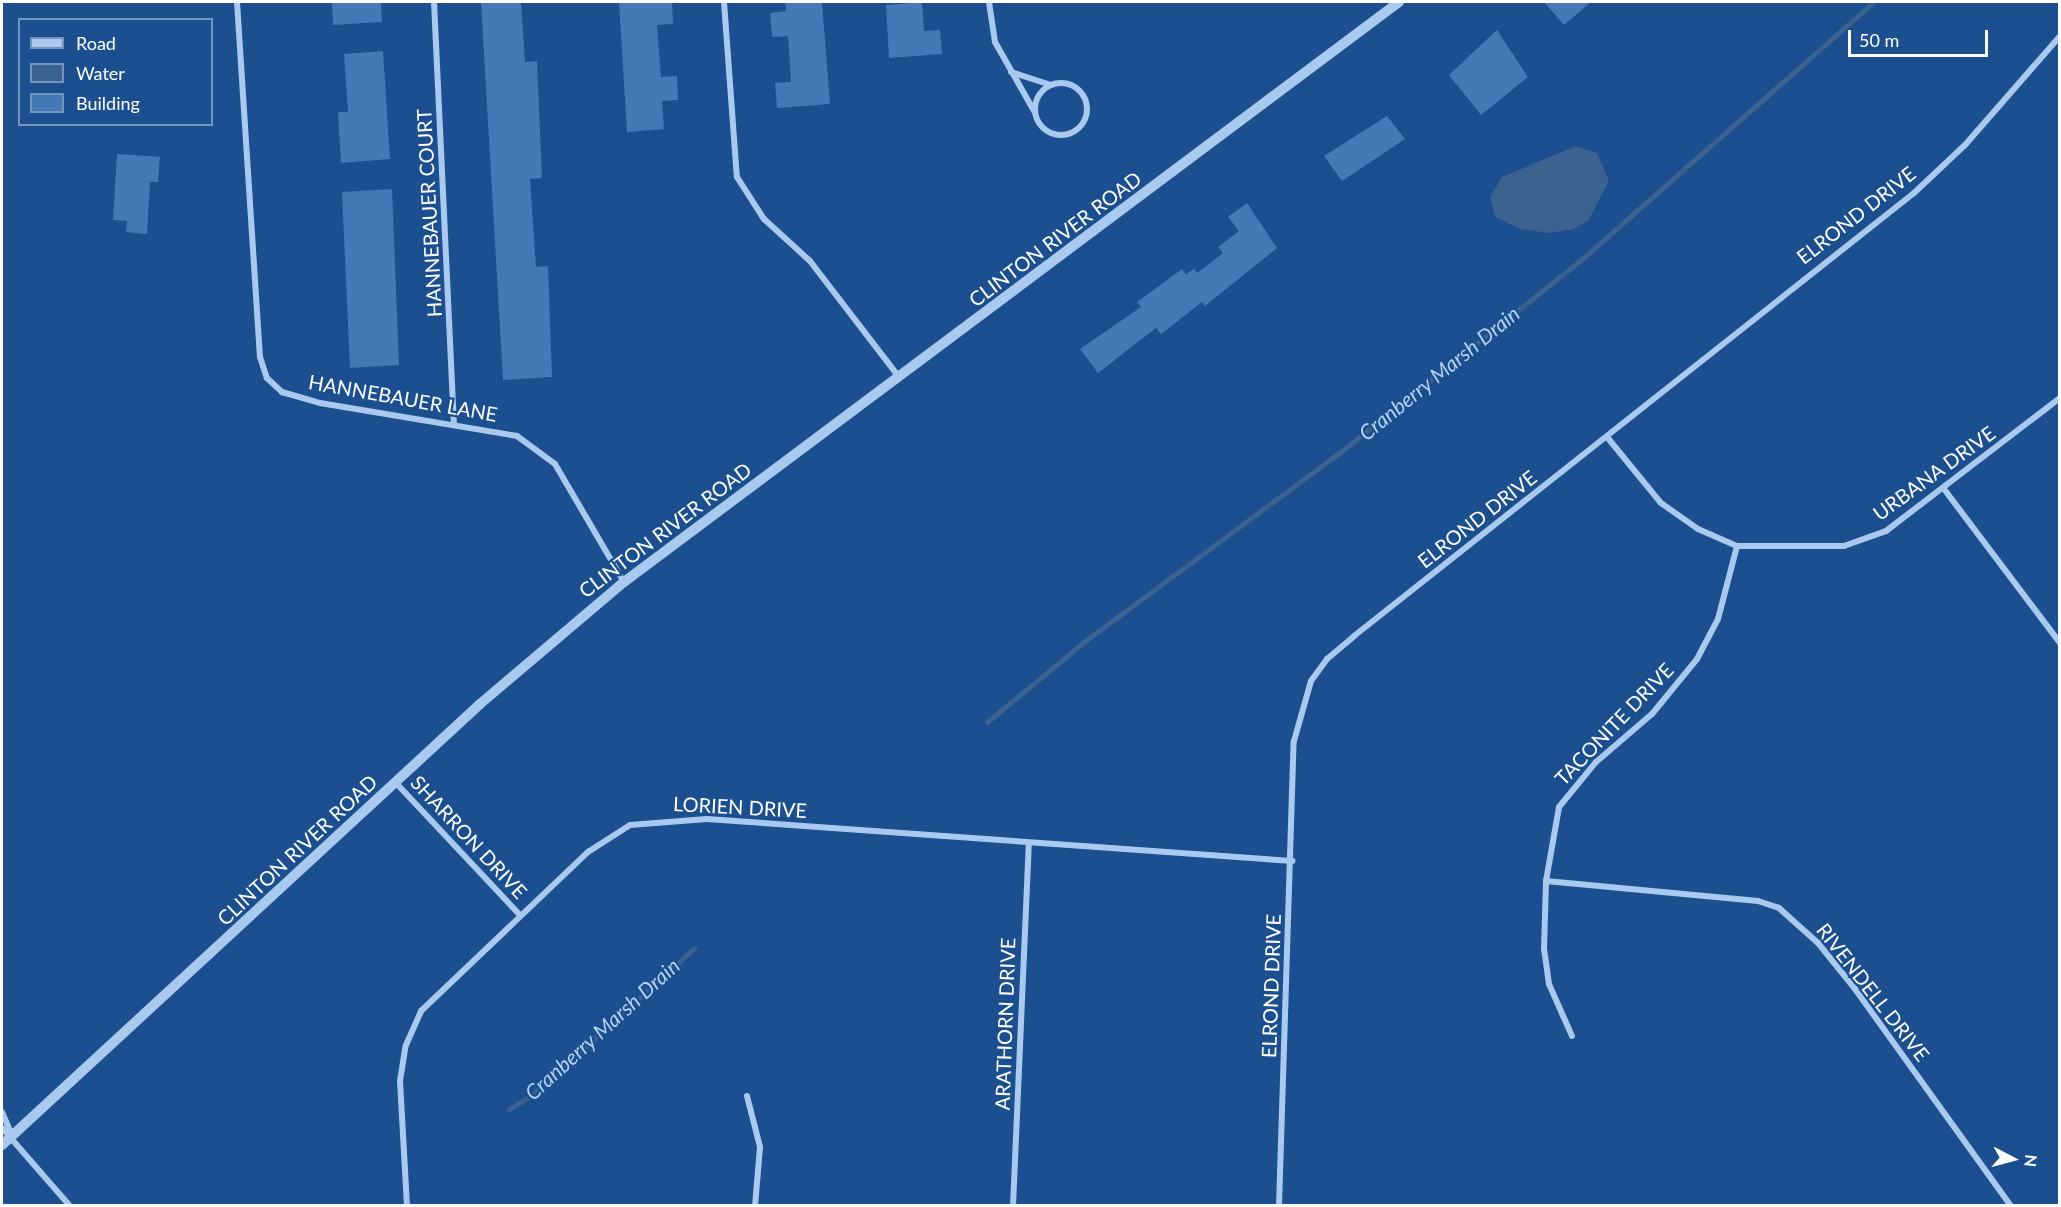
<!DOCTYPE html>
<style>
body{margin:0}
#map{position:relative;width:2061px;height:1207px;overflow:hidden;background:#1b4f8f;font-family:Lato,sans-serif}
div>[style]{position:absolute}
.water>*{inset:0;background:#3c6290}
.stream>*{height:5px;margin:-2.5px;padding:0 2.5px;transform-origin:2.5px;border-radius:2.5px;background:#3c6290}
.building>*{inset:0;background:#4478b7}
.minor>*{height:6px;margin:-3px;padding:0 3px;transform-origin:3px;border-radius:3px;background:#a9c9ee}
.minor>.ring{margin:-3px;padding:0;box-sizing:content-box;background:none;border:6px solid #a9c9ee;border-radius:50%}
.tertiary>*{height:10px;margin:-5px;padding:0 5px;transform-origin:5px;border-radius:5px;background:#a9c9ee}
span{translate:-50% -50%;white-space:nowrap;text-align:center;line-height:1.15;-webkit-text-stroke:4.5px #1b4f8f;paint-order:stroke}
.street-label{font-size:20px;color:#fff}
.water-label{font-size:21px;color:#b5d3f5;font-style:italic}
.frame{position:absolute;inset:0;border:3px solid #fff;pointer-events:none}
.legend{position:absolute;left:18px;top:18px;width:195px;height:108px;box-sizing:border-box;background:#1b4f8f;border:2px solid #7695bc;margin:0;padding:8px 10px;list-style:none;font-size:18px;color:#fff}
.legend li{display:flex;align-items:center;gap:12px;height:30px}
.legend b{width:30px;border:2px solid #7695bc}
.north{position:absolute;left:1983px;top:1129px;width:60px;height:60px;-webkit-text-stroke:4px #1b4f8f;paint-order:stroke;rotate:96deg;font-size:16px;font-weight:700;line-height:24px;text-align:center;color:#fff}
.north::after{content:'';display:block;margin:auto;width:21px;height:27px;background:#fff;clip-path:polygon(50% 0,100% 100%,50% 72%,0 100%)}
.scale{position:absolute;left:1848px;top:30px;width:140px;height:27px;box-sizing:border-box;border:3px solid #fff;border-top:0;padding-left:8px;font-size:18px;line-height:21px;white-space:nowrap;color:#fff;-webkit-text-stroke:4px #1b4f8f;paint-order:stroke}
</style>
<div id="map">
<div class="water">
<i style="clip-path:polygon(1576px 146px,1597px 153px,1609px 181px,1588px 221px,1574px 229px,1549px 233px,1520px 229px,1495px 217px,1490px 197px,1502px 177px)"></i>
</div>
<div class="stream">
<i style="left:987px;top:722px;width:132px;rotate:-39.5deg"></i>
<i style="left:1089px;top:638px;width:311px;rotate:-36.5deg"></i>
<i style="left:1339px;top:453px;width:311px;rotate:-38.6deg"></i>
<i style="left:1582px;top:259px;width:388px;rotate:-41.4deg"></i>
<i style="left:509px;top:1109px;width:26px;rotate:-31deg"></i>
<i style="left:531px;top:1096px;width:220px;rotate:-42.2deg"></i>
</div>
<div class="building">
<i style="clip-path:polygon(332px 2px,381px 2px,382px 22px,333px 25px)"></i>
<i style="clip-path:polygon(481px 2px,521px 2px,525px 62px,537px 61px,542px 178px,530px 179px,536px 267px,548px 266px,552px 377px,503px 380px)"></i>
<i style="clip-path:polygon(672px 2px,673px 24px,657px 25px,661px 77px,677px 76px,678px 100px,662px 101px,664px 129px,627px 132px,619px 3px)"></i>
<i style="clip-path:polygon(785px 2px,822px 2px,830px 104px,777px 108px,775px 83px,791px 82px,788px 36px,772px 37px,770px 13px,786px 11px)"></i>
<i style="clip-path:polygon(922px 2px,924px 31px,940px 30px,942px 54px,889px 58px,886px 5px)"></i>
<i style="clip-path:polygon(1544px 2px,1591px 2px,1564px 25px)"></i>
<i style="clip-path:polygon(1497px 30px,1528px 77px,1481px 115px,1449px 75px)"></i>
<i style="clip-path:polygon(383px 51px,390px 159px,341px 163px,338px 112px,348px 112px,344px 54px)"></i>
<i style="clip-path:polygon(1387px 116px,1405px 139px,1342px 181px,1324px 156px)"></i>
<i style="clip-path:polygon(117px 154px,160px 157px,158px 182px,150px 182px,147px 234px,126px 232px,127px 221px,113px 220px)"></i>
<i style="clip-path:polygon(392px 189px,399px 365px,350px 368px,342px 192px)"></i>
<i style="clip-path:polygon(1247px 203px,1277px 248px,1205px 306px,1202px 302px,1161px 334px,1156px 328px,1098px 373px,1080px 349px,1141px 307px,1137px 302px,1182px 269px,1186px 274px,1194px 269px,1197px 273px,1223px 253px,1218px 247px,1239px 231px,1228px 217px)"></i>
</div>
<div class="minor">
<i style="left:237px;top:2px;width:356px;rotate:86.3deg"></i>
<i style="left:260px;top:357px;width:22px;rotate:72deg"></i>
<i style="left:267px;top:378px;width:21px;rotate:43deg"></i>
<i style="left:282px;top:392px;width:40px;rotate:16deg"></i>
<i style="left:320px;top:403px;width:200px;rotate:9.5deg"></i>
<i style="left:517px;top:436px;width:47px;rotate:36.4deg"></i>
<i style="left:555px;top:464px;width:137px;rotate:59.7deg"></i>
<i style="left:434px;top:2px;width:421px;rotate:87.3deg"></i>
<i style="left:724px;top:2px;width:175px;rotate:85.8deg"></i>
<i style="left:737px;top:177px;width:50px;rotate:57.3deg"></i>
<i style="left:764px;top:219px;width:62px;rotate:42.4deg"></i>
<i style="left:810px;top:261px;width:146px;rotate:52.5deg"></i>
<i style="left:989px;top:2px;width:40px;rotate:81.5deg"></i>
<i style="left:995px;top:42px;width:79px;rotate:60.5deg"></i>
<i style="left:1011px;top:72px;width:42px;rotate:18deg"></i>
<i class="ring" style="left:1035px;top:83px;width:46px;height:46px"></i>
<i style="left:1607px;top:437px;width:85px;rotate:50.7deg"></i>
<i style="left:1661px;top:503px;width:45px;rotate:35.1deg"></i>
<i style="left:1698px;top:529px;width:43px;rotate:23.6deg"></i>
<i style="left:1737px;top:546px;width:107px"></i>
<i style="left:1844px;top:546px;width:45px;rotate:-19.7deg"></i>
<i style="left:1886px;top:531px;width:219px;rotate:-37.4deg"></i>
<i style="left:1944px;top:489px;width:193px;rotate:53deg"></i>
<i style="left:396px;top:783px;width:180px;rotate:46.8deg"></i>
<i style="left:1546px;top:881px;width:213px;rotate:5.4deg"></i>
<i style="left:1758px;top:901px;width:22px;rotate:18deg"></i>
<i style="left:1779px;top:908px;width:52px;rotate:41.9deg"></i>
<i style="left:1818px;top:943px;width:59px;rotate:51.2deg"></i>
<i style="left:1855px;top:989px;width:267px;rotate:54.3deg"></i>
<i style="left:1572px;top:1036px;width:57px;rotate:-113.9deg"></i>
<i style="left:1549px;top:984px;width:35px;rotate:-98deg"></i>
<i style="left:1544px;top:949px;width:68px;rotate:-88.3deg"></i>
<i style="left:1546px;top:881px;width:75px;rotate:-80deg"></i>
<i style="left:1559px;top:807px;width:58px;rotate:-50.6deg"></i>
<i style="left:1596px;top:762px;width:74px;rotate:-40.6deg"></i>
<i style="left:1652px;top:714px;width:71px;rotate:-50.7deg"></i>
<i style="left:1697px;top:659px;width:45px;rotate:-62.3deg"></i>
<i style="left:1718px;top:619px;width:75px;rotate:-75.4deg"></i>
<i style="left:747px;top:1096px;width:53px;rotate:75.7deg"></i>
<i style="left:760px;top:1147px;width:59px;rotate:94.8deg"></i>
<i style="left:2px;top:1112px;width:23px;rotate:67deg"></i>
<i style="left:2px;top:1128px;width:103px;rotate:48.9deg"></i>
<i style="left:407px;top:1206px;width:125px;rotate:-93.2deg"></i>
<i style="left:400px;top:1081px;width:36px;rotate:-81deg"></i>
<i style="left:406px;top:1045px;width:37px;rotate:-66deg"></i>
<i style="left:421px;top:1011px;width:231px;rotate:-43.6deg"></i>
<i style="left:588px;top:852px;width:50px;rotate:-32.7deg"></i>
<i style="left:630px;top:825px;width:77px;rotate:-4.5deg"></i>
<i style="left:707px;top:819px;width:587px;rotate:4.11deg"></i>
<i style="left:1013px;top:1206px;width:362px;rotate:-87.5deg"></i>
<i style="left:1279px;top:1206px;width:465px;rotate:-88.2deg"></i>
<i style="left:1294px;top:741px;width:62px;rotate:-74.2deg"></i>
<i style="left:1311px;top:681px;width:27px;rotate:-54deg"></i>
<i style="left:1327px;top:659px;width:35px;rotate:-40deg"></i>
<i style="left:1354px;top:636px;width:714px;rotate:-38.35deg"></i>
<i style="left:1914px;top:193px;width:70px;rotate:-43.3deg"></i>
<i style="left:1965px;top:145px;width:145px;rotate:-48.9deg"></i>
</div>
<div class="tertiary">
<i style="left:2px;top:1145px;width:650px;rotate:-42.69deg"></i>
<i style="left:480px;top:704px;width:189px;rotate:-40.3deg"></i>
<i style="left:624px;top:582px;width:968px;rotate:-36.81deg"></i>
</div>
<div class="street-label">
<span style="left:429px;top:213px;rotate:-93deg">HANNEBAUER COURT</span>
<span style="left:1856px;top:215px;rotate:-38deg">ELROND DRIVE</span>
<span style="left:1055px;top:239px;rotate:-37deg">CLINTON RIVER ROAD</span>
<span style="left:403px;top:398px;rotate:10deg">HANNEBAUER LANE</span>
<span style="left:1934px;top:473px;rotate:-36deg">URBANA DRIVE</span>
<span style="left:1477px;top:519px;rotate:-38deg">ELROND DRIVE</span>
<span style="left:665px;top:530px;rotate:-37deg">CLINTON RIVER ROAD</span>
<span style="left:1614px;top:724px;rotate:-46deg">TACONITE DRIVE</span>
<span style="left:740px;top:807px;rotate:3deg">LORIEN DRIVE</span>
<span style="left:469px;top:837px;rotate:47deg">SHARRON DRIVE</span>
<span style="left:297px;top:850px;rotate:-43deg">CLINTON RIVER ROAD</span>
<span style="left:1271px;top:986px;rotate:-88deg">ELROND DRIVE</span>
<span style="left:1873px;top:992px;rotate:52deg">RIVENDELL DRIVE</span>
<span style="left:1005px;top:1024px;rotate:-88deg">ARATHORN DRIVE</span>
</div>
<div class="water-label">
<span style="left:1439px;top:373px;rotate:-39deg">Cranberry Marsh Drain</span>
<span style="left:602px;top:1029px;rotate:-42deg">Cranberry Marsh Drain</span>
</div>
<div class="frame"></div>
<ul class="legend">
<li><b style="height:8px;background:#a9c9ee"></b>Road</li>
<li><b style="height:16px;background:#3c6290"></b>Water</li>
<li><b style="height:16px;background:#4478b7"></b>Building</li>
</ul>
<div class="north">N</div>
<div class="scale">50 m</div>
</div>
